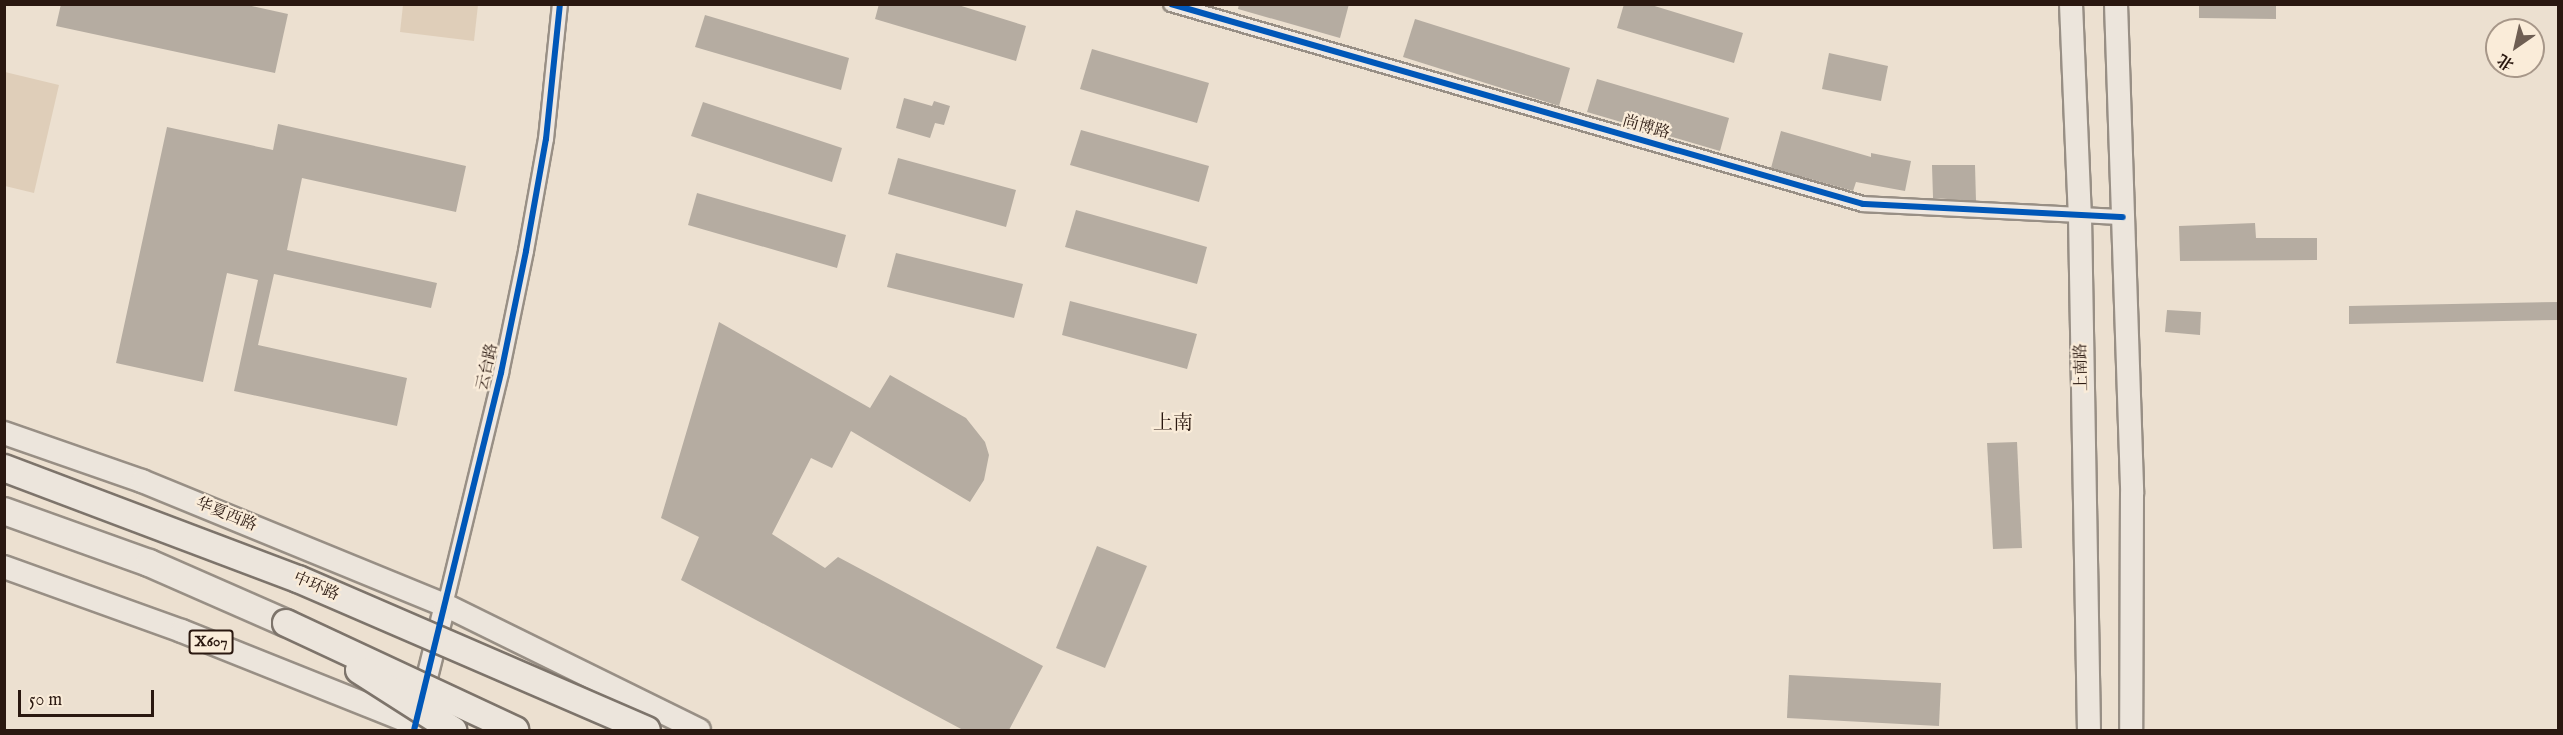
<!DOCTYPE html>
<meta charset="utf-8">
<style>
body{margin:0}
#map{position:relative;width:2563px;height:735px;overflow:hidden;background:#ece0d0;font-family:"IM FELL English","Noto Serif SC",serif}
div>[style]{position:absolute}
.green>*{inset:0;background:#dfceb9}
.building>*{inset:0;background:#b5aca1}
.roads{filter:drop-shadow(2px 0 #988f85) drop-shadow(-2px 0 #988f85) drop-shadow(0 2px #988f85) drop-shadow(0 -2px #988f85)}
.street>*{height:14px;margin:-7px;padding:0 7px;transform-origin:7px;border-radius:7px;background:#efe8e1}
.secondary>*{height:20px;margin:-10px;padding:0 10px;transform-origin:10px;border-radius:10px;background:#efe8e1}
.primary>*{height:22px;margin:-11px;padding:0 11px;transform-origin:11px;border-radius:11px;background:#ece5dc}
.highway>*{height:26px;margin:-13px;padding:0 13px;transform-origin:13px;border-radius:13px;background:#ece5dc}
.bridges{filter:drop-shadow(2px 0 #7d746b) drop-shadow(-2px 0 #7d746b) drop-shadow(0 2px #7d746b) drop-shadow(0 -2px #7d746b)}
.highway-bridge>*{height:26px;margin:-13px;padding:0 13px;transform-origin:13px;border-radius:13px;background:#ece5dc}
.cycleway>*{height:6px;margin:-3px;padding:0 3px;transform-origin:3px;border-radius:3px;background:#0057b8}
span{translate:-50% -50%;white-space:nowrap;text-align:center;line-height:1.15;-webkit-text-stroke:4.5px #faecd9;paint-order:stroke}
.shield-label span{padding:2px 4px;background:#faecd9;border:2px solid;border-radius:4px;-webkit-text-stroke-width:0}
.shield-label{font-size:15px;color:#2a1810;font-weight:700}
.street-label{font-size:16px;color:#2a1810}
.quarter-label{font-size:20px;color:#2a1810}
.frame{position:absolute;inset:0;border:6px solid #2a1810;pointer-events:none}
.north{position:absolute;left:2485px;top:18px;width:60px;height:60px;box-sizing:border-box;background:#faecd9;border:2px solid #a79789;border-radius:50%;rotate:214deg;font-size:16px;font-weight:700;line-height:24px;text-align:center;color:#2a1810}
.north::after{content:'';display:block;margin:auto;width:21px;height:27px;background:#6e5e53;clip-path:polygon(50% 0,100% 100%,50% 72%,0 100%)}
.scale{position:absolute;left:18px;top:690px;width:136px;height:27px;box-sizing:border-box;border:3px solid #2a1810;border-top:0;padding-left:8px;font-size:18px;line-height:21px;white-space:nowrap;color:#2a1810;-webkit-text-stroke:4px #faecd9;paint-order:stroke}
</style>
<div id="map">
<div class="green">
<i style="clip-path:polygon(403px 5px,478px 5px,474px 41px,400px 32px)"></i>
<i style="clip-path:polygon(5px 72px,59px 85px,34px 193px,5px 186px)"></i>
</div>
<div class="building">
<i style="clip-path:polygon(61px 4px,243px 4px,288px 14px,275px 73px,56px 26px)"></i>
<i style="clip-path:polygon(879px 4px,955px 4px,1026px 26px,1016px 61px,875px 19px)"></i>
<i style="clip-path:polygon(1239px 4px,1349px 4px,1340px 38px,1238px 9px)"></i>
<i style="clip-path:polygon(1624px 4px,1648px 4px,1743px 33px,1734px 63px,1617px 28px)"></i>
<i style="clip-path:polygon(2199px 4px,2276px 4px,2276px 19px,2199px 18px)"></i>
<i style="clip-path:polygon(705px 15px,849px 58px,841px 90px,695px 47px)"></i>
<i style="clip-path:polygon(1415px 19px,1570px 68px,1559px 106px,1403px 57px)"></i>
<i style="clip-path:polygon(1092px 49px,1209px 83px,1197px 123px,1080px 89px)"></i>
<i style="clip-path:polygon(1829px 53px,1888px 66px,1881px 101px,1822px 89px)"></i>
<i style="clip-path:polygon(1597px 79px,1729px 118px,1720px 151px,1587px 112px)"></i>
<i style="clip-path:polygon(904px 98px,932px 106px,934px 101px,950px 106px,944px 125px,935px 123px,930px 138px,896px 128px)"></i>
<i style="clip-path:polygon(703px 102px,842px 148px,832px 182px,691px 136px)"></i>
<i style="clip-path:polygon(278px 124px,466px 166px,456px 212px,302px 178px,287px 250px,437px 283px,431px 308px,274px 274px,258px 345px,407px 378px,397px 426px,234px 391px,258px 280px,227px 273px,203px 382px,116px 363px,167px 127px,273px 150px)"></i>
<i style="clip-path:polygon(1081px 130px,1209px 166px,1199px 202px,1070px 165px)"></i>
<i style="clip-path:polygon(1781px 131px,1871px 157px,1871px 153px,1911px 161px,1905px 191px,1856px 182px,1853px 191px,1771px 168px)"></i>
<i style="clip-path:polygon(898px 158px,1016px 190px,1006px 227px,888px 194px)"></i>
<i style="clip-path:polygon(1932px 165px,1975px 165px,1976px 201px,1933px 198px)"></i>
<i style="clip-path:polygon(697px 193px,846px 235px,837px 268px,688px 225px)"></i>
<i style="clip-path:polygon(1076px 210px,1207px 247px,1197px 284px,1065px 247px)"></i>
<i style="clip-path:polygon(2255px 223px,2256px 238px,2317px 238px,2317px 260px,2180px 261px,2179px 226px)"></i>
<i style="clip-path:polygon(896px 253px,1023px 284px,1014px 318px,887px 287px)"></i>
<i style="clip-path:polygon(1070px 301px,1197px 334px,1187px 369px,1062px 335px)"></i>
<i style="clip-path:polygon(2559px 302px,2559px 320px,2349px 324px,2349px 306px)"></i>
<i style="clip-path:polygon(2167px 310px,2201px 312px,2200px 335px,2165px 332px)"></i>
<i style="clip-path:polygon(719px 322px,870px 408px,890px 375px,966px 418px,985px 442px,989px 455px,984px 480px,970px 502px,851px 431px,832px 468px,811px 458px,772px 534px,825px 568px,838px 557px,1043px 666px,1009px 730px,963px 730px,681px 580px,699px 537px,661px 518px)"></i>
<i style="clip-path:polygon(2017px 442px,2022px 548px,1993px 549px,1987px 443px)"></i>
<i style="clip-path:polygon(1097px 546px,1147px 566px,1105px 668px,1056px 648px)"></i>
<i style="clip-path:polygon(1789px 675px,1941px 683px,1939px 726px,1787px 718px)"></i>
</div>
<div class="roads">
<div class="street">
<i style="left:1171px;top:4px;width:720px;rotate:16.12deg"></i>
<i style="left:1863px;top:204px;width:260px;rotate:2.9deg"></i>
<i style="left:445px;top:605px;width:239px;rotate:-76.4deg"></i>
<i style="left:501px;top:373px;width:125px;rotate:-78.4deg"></i>
<i style="left:526px;top:251px;width:114px;rotate:-79.9deg"></i>
<i style="left:546px;top:139px;width:136px;rotate:-84.1deg"></i>
</div>
<div class="secondary">
<i style="left:421px;top:702px;width:100px;rotate:-76.1deg"></i>
</div>
<div class="primary">
<i style="left:2071px;top:4px;width:212px;rotate:87.6deg"></i>
<i style="left:2080px;top:216px;width:514px;rotate:89deg"></i>
<i style="left:2116px;top:4px;width:490px;rotate:88.1deg"></i>
<i style="left:2132px;top:494px;width:236px;rotate:90.2deg"></i>
<i style="left:4px;top:433px;width:146px;rotate:19.2deg"></i>
<i style="left:142px;top:481px;width:327px;rotate:22.3deg"></i>
<i style="left:445px;top:605px;width:283px;rotate:26.2deg"></i>
<i style="left:4px;top:567px;width:189px;rotate:19.8deg"></i>
<i style="left:182px;top:631px;width:266px;rotate:21.8deg"></i>
</div>
<div class="highway">
<i style="left:4px;top:511px;width:154px;rotate:19.7deg"></i>
<i style="left:149px;top:563px;width:150px;rotate:23.7deg"></i>
</div>
</div>
<div class="bridges">
<div class="highway-bridge">
<i style="left:4px;top:468px;width:314px;rotate:20.7deg"></i>
<i style="left:298px;top:579px;width:380px;rotate:23.4deg"></i>
<i style="left:286px;top:623px;width:253px;rotate:25deg"></i>
<i style="left:359px;top:670px;width:112px;rotate:32.6deg"></i>
</div>
</div>
<div class="cycleway">
<i style="left:1171px;top:4px;width:720px;rotate:16.12deg"></i>
<i style="left:1863px;top:204px;width:260px;rotate:2.9deg"></i>
<i style="left:414px;top:730px;width:367px;rotate:-76.3deg"></i>
<i style="left:501px;top:373px;width:125px;rotate:-78.4deg"></i>
<i style="left:526px;top:251px;width:114px;rotate:-79.9deg"></i>
<i style="left:546px;top:139px;width:136px;rotate:-84.1deg"></i>
</div>
<div class="shield-label">
<span style="left:211px;top:642px">X607</span>
</div>
<div class="street-label">
<span style="left:1646px;top:128px;rotate:16deg">尚博路</span>
<span style="left:488px;top:367px;rotate:-77deg">云台路</span>
<span style="left:2082px;top:367px;rotate:-91deg">上南路</span>
<span style="left:226px;top:515px;rotate:22deg">华夏西路</span>
<span style="left:316px;top:587px;rotate:23deg">中环路</span>
</div>
<div class="quarter-label">
<span style="left:1173px;top:423px">上南</span>
</div>
<div class="frame"></div>
<div class="north">北</div>
<div class="scale">50 m</div>
</div>
